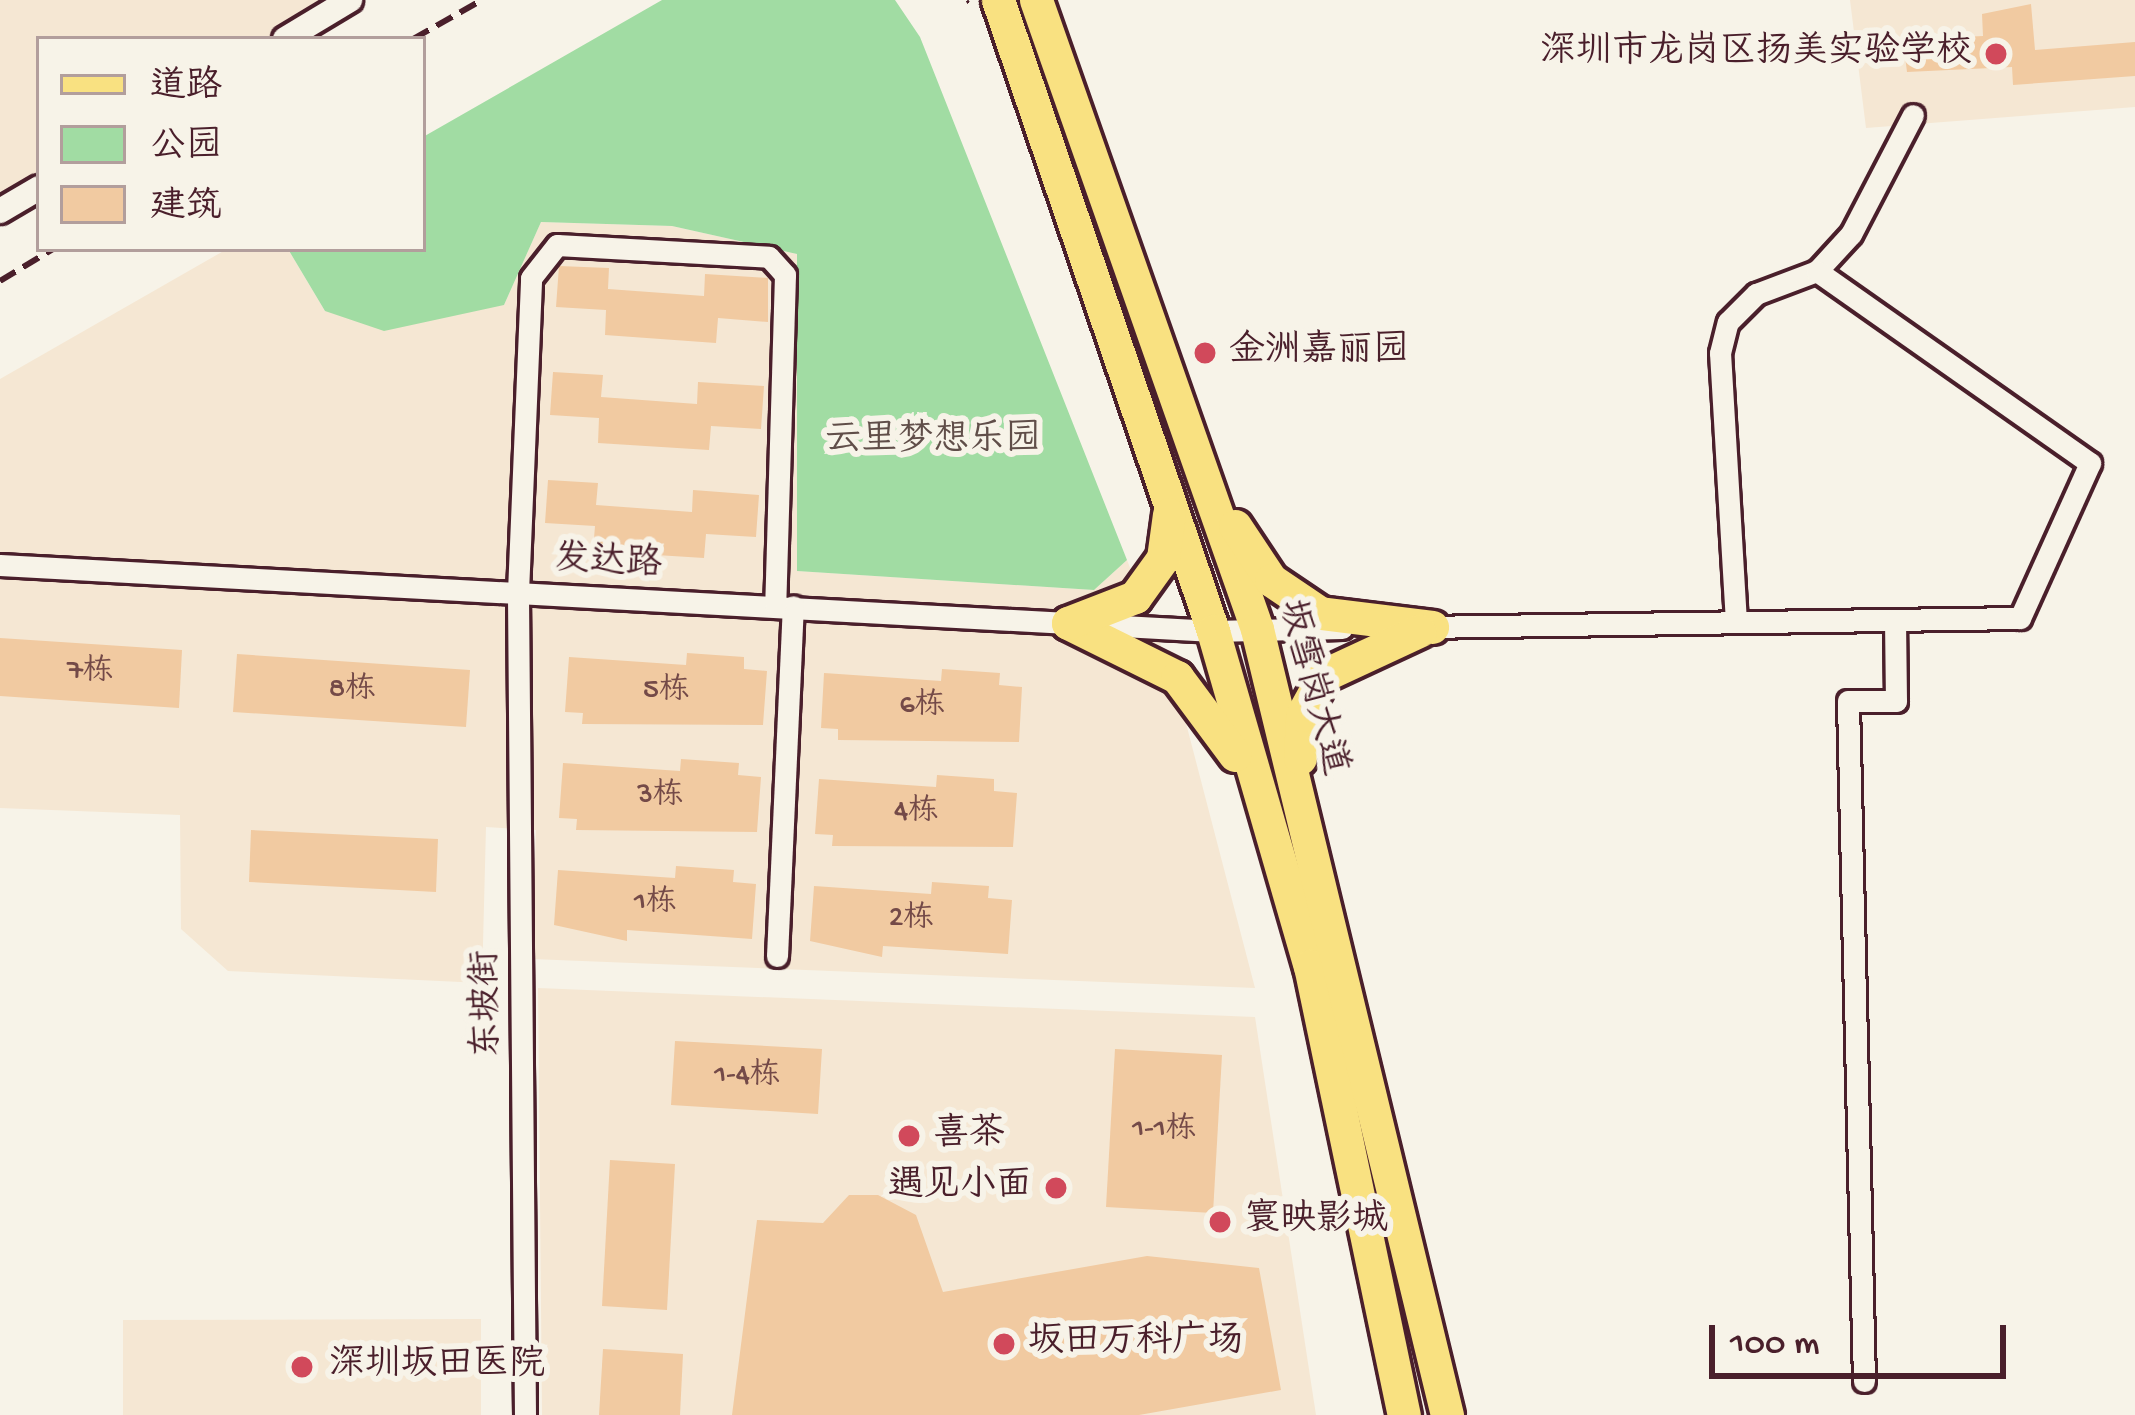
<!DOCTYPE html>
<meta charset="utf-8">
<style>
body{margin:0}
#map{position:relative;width:2135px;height:1415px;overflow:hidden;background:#f7f3e8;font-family:"Gochi Hand","LXGW WenKai TC",sans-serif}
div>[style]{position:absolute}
.built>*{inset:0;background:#f5e7d3}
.green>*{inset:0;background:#a1dca3}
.building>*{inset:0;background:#f1caa1}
.path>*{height:3px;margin-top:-1.5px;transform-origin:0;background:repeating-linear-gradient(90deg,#4a1f2b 0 3px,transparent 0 12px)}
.roads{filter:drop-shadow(3px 0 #4a1f2b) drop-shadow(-3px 0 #4a1f2b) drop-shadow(0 3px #4a1f2b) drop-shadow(0 -3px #4a1f2b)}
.minor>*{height:21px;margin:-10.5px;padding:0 10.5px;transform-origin:10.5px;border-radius:10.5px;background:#f7f3e8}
.tertiary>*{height:24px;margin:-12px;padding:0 12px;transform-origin:12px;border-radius:12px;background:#f7f3e8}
.primary>*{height:33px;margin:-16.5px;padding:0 16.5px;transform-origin:16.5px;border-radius:16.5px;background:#f9e181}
.rail>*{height:6px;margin-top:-3px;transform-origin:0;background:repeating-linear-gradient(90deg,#4a1f2b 0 18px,transparent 0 27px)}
.dots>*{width:33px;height:33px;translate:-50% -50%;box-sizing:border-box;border:6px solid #f7f3e8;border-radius:50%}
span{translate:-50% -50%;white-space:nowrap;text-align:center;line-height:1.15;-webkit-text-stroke:12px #f7f3e8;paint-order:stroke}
.number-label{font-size:30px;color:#744a48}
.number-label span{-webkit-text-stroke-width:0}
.poi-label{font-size:36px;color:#4a1f2b}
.right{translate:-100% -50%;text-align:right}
.left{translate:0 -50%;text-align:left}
.park-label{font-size:36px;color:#604e49}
.street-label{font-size:36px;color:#4a1f2b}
.legend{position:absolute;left:36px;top:36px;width:390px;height:216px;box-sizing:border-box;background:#f7f3e8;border:3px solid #b29e9c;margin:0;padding:15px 21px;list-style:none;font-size:36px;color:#4a1f2b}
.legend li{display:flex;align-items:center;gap:24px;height:60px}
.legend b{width:60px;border:3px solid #b29e9c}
.scale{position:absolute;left:1709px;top:1325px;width:297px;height:54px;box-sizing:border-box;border:6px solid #4a1f2b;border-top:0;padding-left:15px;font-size:36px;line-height:42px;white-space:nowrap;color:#4a1f2b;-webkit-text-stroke:9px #f7f3e8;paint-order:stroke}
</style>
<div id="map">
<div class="built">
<i style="clip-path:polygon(0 0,333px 0,268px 39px,39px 39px,39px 175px,0 198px)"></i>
<i style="clip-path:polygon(1850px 0,2135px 0,2135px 107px,1866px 128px)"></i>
<i style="clip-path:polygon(541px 222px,672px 226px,797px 254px,797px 571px,1094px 590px,1127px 560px,1175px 681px,1255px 988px,532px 959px,536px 830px,486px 827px,482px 983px,228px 971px,181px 929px,180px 815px,0 808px,0 379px,227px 249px,288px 249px,325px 311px,504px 305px)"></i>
<i style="clip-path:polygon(538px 988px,1255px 1017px,1316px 1415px,542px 1415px)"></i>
<i style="clip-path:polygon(481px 1319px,481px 1415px,123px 1415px,123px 1320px)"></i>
</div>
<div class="green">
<i style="clip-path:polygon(662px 0,895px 0,920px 37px,1127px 560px,1094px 590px,797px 571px,797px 254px,672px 226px,541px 222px,504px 305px,384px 331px,325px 311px,288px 249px,423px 249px,423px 137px)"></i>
</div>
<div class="building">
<i style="clip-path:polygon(2031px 4px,2035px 50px,2135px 42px,2135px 76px,2013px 85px,2012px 67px,1907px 72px,1903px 40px,1983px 36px,1982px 14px)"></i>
<i style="clip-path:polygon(559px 266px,609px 268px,608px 289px,704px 296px,705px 274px,768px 278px,768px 322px,718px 318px,716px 343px,605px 335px,606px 310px,556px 307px)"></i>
<i style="clip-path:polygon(553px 372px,603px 375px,601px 397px,697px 404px,698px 382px,764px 386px,761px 429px,711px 426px,709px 450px,598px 443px,599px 418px,550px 415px)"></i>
<i style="clip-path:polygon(548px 480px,598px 483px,596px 505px,692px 512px,693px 490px,759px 495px,756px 537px,706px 534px,704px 558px,593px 551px,595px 526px,545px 523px)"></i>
<i style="clip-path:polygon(0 638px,182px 650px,179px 708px,0 696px)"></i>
<i style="clip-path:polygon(687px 653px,744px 657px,744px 669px,767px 671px,763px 725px,582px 724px,583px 713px,565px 712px,569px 657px,686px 665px)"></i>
<i style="clip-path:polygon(237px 654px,470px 670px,466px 727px,233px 712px)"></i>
<i style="clip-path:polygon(942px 669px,1000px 673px,999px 685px,1022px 687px,1019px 742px,838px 740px,838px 729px,821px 728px,824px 673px,941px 681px)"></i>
<i style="clip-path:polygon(681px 759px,739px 763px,738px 775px,761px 777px,757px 832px,576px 830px,577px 819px,559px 818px,563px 763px,680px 771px)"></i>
<i style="clip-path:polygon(937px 775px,994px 779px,994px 791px,1017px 793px,1013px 847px,832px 846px,833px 835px,815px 834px,819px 779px,936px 787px)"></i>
<i style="clip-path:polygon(251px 830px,438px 839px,436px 892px,249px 882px)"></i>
<i style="clip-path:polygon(676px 866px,734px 870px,733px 882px,756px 884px,752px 939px,627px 930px,627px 941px,554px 925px,558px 870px,675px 878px)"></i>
<i style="clip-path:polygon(932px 882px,989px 886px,988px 898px,1012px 900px,1008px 954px,883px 946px,882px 957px,810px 941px,814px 886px,931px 894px)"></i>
<i style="clip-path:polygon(675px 1041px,822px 1049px,818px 1114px,671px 1105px)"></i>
<i style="clip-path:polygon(1115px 1049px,1222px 1055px,1213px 1213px,1106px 1207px)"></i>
<i style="clip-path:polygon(610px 1160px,675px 1164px,667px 1310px,602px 1306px)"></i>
<i style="clip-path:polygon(849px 1195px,878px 1195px,916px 1215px,943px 1292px,1147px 1256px,1259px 1268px,1281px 1390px,1139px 1415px,732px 1415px,757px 1220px,823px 1223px)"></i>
<i style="clip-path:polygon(603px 1349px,683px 1354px,680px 1415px,599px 1415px)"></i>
</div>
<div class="path">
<i style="left:967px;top:0;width:4px;rotate:56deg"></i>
</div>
<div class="roads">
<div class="minor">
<i style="left:0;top:565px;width:1215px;rotate:3.11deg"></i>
<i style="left:1213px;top:631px;width:129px;rotate:-1.3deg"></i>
<i style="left:1736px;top:622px;width:269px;rotate:-93.4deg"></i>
<i style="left:1720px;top:353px;width:32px;rotate:-76deg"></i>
<i style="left:1728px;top:322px;width:40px;rotate:-45deg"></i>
<i style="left:1756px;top:294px;width:65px;rotate:-20.7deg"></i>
<i style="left:1817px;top:271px;width:50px;rotate:-47.4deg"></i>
<i style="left:1851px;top:234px;width:134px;rotate:-62.5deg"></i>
<i style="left:1421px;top:627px;width:599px;rotate:-0.86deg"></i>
<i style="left:2020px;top:618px;width:170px;rotate:-65.7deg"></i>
<i style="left:2090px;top:463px;width:334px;rotate:-144.9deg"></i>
<i style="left:777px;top:956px;width:350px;rotate:-87.4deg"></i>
<i style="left:1864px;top:1381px;width:680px;rotate:-91.35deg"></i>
<i style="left:1848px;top:701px;width:48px"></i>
<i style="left:1896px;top:701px;width:81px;rotate:-90.7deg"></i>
<i style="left:525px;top:1415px;width:823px;rotate:-90.49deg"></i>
<i style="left:518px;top:592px;width:314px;rotate:-87.6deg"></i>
<i style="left:531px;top:278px;width:42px;rotate:-51.8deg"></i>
<i style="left:557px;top:245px;width:212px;rotate:3.2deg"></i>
<i style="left:769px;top:257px;width:24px;rotate:48deg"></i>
<i style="left:785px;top:275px;width:330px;rotate:91.7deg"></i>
</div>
<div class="tertiary">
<i style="left:285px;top:39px;width:76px;rotate:-31deg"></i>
<i style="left:0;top:211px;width:45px;rotate:-30.5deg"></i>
</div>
<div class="primary">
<i style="left:998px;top:0;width:667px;rotate:71.18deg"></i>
<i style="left:1213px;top:631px;width:349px;rotate:73.9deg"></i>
<i style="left:1310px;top:966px;width:459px;rotate:78.2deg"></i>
<i style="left:1036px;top:0;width:667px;rotate:70.64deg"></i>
<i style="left:1257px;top:629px;width:809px;rotate:76.41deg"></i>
<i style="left:1235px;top:526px;width:65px;rotate:56.3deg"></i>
<i style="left:1271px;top:580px;width:59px;rotate:34deg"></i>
<i style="left:1320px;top:613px;width:113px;rotate:7.1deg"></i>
<i style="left:1068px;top:623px;width:122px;rotate:26.4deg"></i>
<i style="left:1177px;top:677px;width:97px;rotate:53.4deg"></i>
<i style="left:1068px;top:623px;width:72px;rotate:-21.2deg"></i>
<i style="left:1135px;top:597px;width:48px;rotate:-54.3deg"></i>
<i style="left:1163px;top:558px;width:44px;rotate:-82.2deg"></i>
<i style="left:1300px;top:758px;width:43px;rotate:-87.3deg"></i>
<i style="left:1302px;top:715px;width:46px;rotate:-61.2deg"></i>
<i style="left:1324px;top:675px;width:105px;rotate:-24.9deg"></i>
</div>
</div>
<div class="rail">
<i style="left:413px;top:39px;width:79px;rotate:-29.5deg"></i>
<i style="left:0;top:281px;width:62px;rotate:-31.1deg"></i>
</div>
<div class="dots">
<i style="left:1996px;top:54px;background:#d1495b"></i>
<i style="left:1205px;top:353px;background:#d1495b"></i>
<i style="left:909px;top:1136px;background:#d1495b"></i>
<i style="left:1056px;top:1188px;background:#d1495b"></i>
<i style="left:1220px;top:1222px;background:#d1495b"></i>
<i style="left:1004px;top:1344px;background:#d1495b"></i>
<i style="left:302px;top:1367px;background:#d1495b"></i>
</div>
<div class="number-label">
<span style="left:90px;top:673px">7栋</span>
<span style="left:352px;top:691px">8栋</span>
<span style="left:666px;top:692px">5栋</span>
<span style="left:922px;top:707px">6栋</span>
<span style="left:660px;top:797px">3栋</span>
<span style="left:916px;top:813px">4栋</span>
<span style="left:655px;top:904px">1栋</span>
<span style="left:911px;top:920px">2栋</span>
<span style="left:747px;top:1077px">1-4栋</span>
<span style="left:1164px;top:1131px">1-1栋</span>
</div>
<div class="poi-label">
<span class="right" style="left:1972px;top:54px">深圳市龙岗区扬美实验学校</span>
<span class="left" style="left:1229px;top:353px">金洲嘉丽园</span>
<span class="left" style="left:933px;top:1136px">喜茶</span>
<span class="right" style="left:1032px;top:1188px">遇见小面</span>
<span class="left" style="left:1244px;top:1222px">寰映影城</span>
<span class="left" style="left:1028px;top:1344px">坂田万科广场</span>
<span class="left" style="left:329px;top:1367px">深圳坂田医院</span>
</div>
<div class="park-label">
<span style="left:933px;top:442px">云里梦想乐园</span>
</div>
<div class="street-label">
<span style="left:608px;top:564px;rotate:3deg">发达路</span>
<span style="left:1311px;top:688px;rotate:75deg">坂雪岗大道</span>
<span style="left:489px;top:1004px;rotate:-91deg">东坡街</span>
</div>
<ul class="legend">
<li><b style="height:15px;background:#f9e181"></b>道路</li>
<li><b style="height:33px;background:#a1dca3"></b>公园</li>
<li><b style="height:33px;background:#f1caa1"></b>建筑</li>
</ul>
<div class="scale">100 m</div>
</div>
